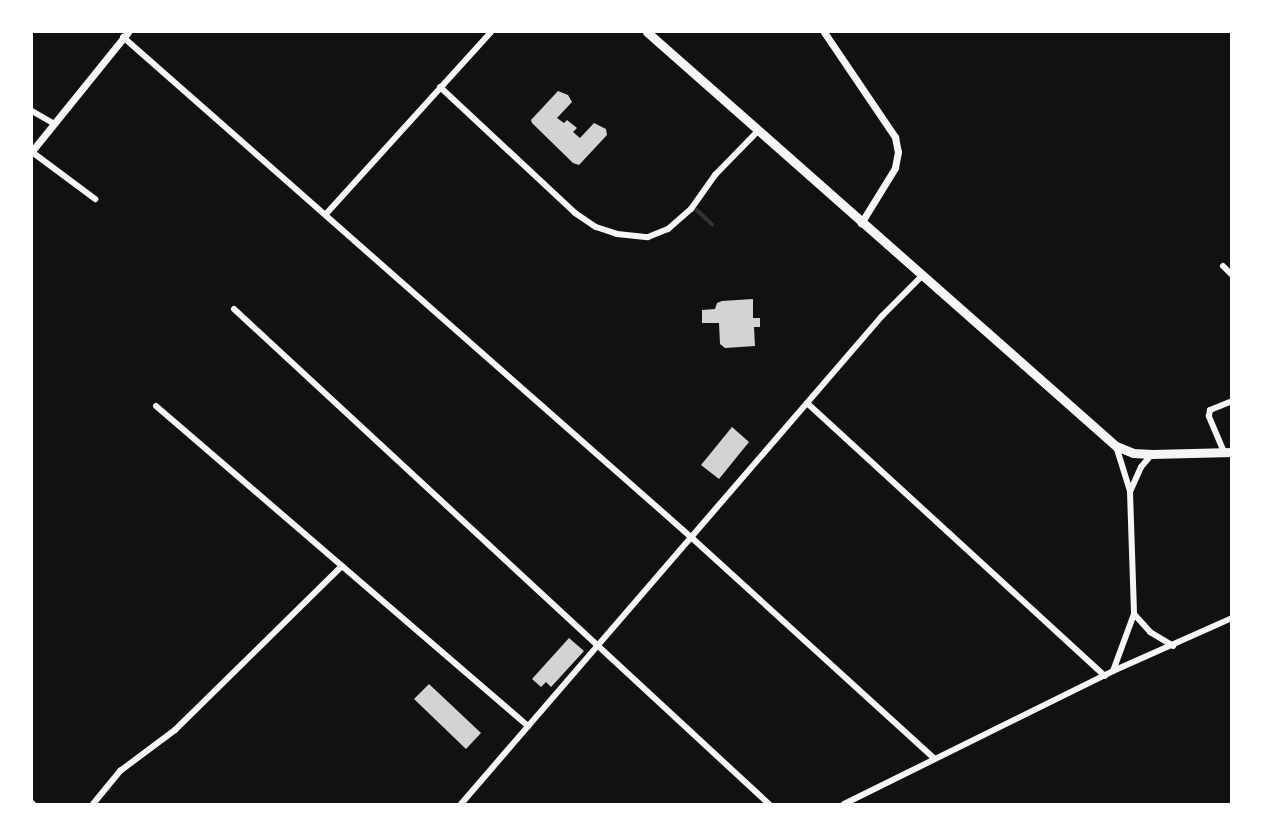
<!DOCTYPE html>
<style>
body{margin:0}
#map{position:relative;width:1263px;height:836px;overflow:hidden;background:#111;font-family:"Archivo Narrow",sans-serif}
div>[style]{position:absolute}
.stream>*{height:3.5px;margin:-1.75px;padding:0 1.75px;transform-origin:1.75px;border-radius:1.75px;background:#333}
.building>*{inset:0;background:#d3d3d3}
.minor>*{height:6px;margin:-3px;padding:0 3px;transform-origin:3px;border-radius:3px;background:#f5f5f5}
.tertiary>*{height:7px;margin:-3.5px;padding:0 3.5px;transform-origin:3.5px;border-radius:3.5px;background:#f5f5f5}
.secondary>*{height:9px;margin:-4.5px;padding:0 4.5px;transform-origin:4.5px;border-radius:4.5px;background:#f5f5f5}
span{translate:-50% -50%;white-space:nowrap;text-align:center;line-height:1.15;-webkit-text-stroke:6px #fff;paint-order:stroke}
.frame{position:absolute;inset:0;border:33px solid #fff;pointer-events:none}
</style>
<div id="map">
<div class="stream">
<i style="left:697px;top:210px;width:21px;rotate:43deg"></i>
</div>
<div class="building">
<i style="clip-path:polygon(558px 91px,568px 95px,572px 102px,557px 118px,564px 123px,567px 120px,577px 128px,573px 132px,580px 138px,594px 123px,606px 129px,607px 135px,579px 165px,573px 163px,532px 123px,531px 120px)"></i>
<i style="clip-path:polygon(753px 299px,753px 318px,760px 318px,760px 327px,754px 327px,755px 346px,725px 348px,720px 344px,719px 323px,702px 323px,702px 310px,715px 309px,717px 303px,722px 301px)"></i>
<i style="clip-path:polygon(732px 427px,749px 442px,719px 479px,701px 465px)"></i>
<i style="clip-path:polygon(569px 638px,584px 651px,551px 687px,546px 682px,541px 687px,532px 679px)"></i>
<i style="clip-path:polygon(429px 684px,481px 733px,466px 749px,414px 699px)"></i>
</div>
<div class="minor">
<i style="left:123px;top:37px;width:758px;rotate:41.36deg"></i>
<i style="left:692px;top:538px;width:328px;rotate:42.3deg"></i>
<i style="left:440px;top:87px;width:185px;rotate:43deg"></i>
<i style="left:575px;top:213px;width:25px;rotate:34deg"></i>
<i style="left:596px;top:227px;width:22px;rotate:18deg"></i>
<i style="left:617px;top:234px;width:31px;rotate:6deg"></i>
<i style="left:648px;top:237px;width:22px;rotate:-22deg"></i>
<i style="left:668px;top:229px;width:30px;rotate:-41deg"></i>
<i style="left:691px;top:209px;width:42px;rotate:-54.8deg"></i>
<i style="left:715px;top:175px;width:62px;rotate:-45.7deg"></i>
<i style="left:32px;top:111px;width:24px;rotate:30deg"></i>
<i style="left:32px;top:152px;width:79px;rotate:36.7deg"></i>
<i style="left:326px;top:214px;width:246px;rotate:-47.8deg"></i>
<i style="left:1223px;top:266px;width:13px;rotate:45deg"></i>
<i style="left:234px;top:309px;width:729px;rotate:42.78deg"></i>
<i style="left:807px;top:403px;width:404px;rotate:42.5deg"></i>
<i style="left:156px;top:406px;width:491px;rotate:40.7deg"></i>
<i style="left:1116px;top:446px;width:47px;rotate:72.7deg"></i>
<i style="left:1224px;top:452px;width:39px;rotate:-113deg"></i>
<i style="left:1209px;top:416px;width:6px;rotate:-81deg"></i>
<i style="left:1210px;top:410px;width:24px;rotate:-22deg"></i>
<i style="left:1152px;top:454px;width:17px;rotate:130deg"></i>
<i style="left:1141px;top:467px;width:27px;rotate:114deg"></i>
<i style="left:1130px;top:492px;width:122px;rotate:88.1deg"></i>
<i style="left:1134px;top:614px;width:24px;rotate:48deg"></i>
<i style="left:1150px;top:632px;width:27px;rotate:31deg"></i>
<i style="left:1113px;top:671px;width:61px;rotate:-69.8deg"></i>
<i style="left:32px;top:803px;width:1px;rotate:45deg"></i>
<i style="left:93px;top:804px;width:43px;rotate:-50.7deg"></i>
<i style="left:120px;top:771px;width:69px;rotate:-36.7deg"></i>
<i style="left:175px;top:730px;width:234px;rotate:-44.5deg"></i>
<i style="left:461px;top:804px;width:645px;rotate:-49.22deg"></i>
<i style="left:882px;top:316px;width:58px;rotate:-45deg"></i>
<i style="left:844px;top:804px;width:300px;rotate:-26.3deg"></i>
<i style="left:1113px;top:671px;width:130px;rotate:-24deg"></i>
</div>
<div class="tertiary">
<i style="left:824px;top:32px;width:127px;rotate:55.9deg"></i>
<i style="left:895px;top:137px;width:15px;rotate:79deg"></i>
<i style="left:898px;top:152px;width:16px;rotate:101deg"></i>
<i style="left:895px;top:168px;width:65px;rotate:121.7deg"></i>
<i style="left:32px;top:151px;width:153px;rotate:-51.1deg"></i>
</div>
<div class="secondary">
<i style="left:647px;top:32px;width:626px;rotate:41.44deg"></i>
<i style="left:1116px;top:446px;width:18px;rotate:22deg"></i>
<i style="left:1133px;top:453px;width:19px;rotate:3deg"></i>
<i style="left:1152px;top:454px;width:80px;rotate:-1.4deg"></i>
</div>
<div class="frame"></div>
</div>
